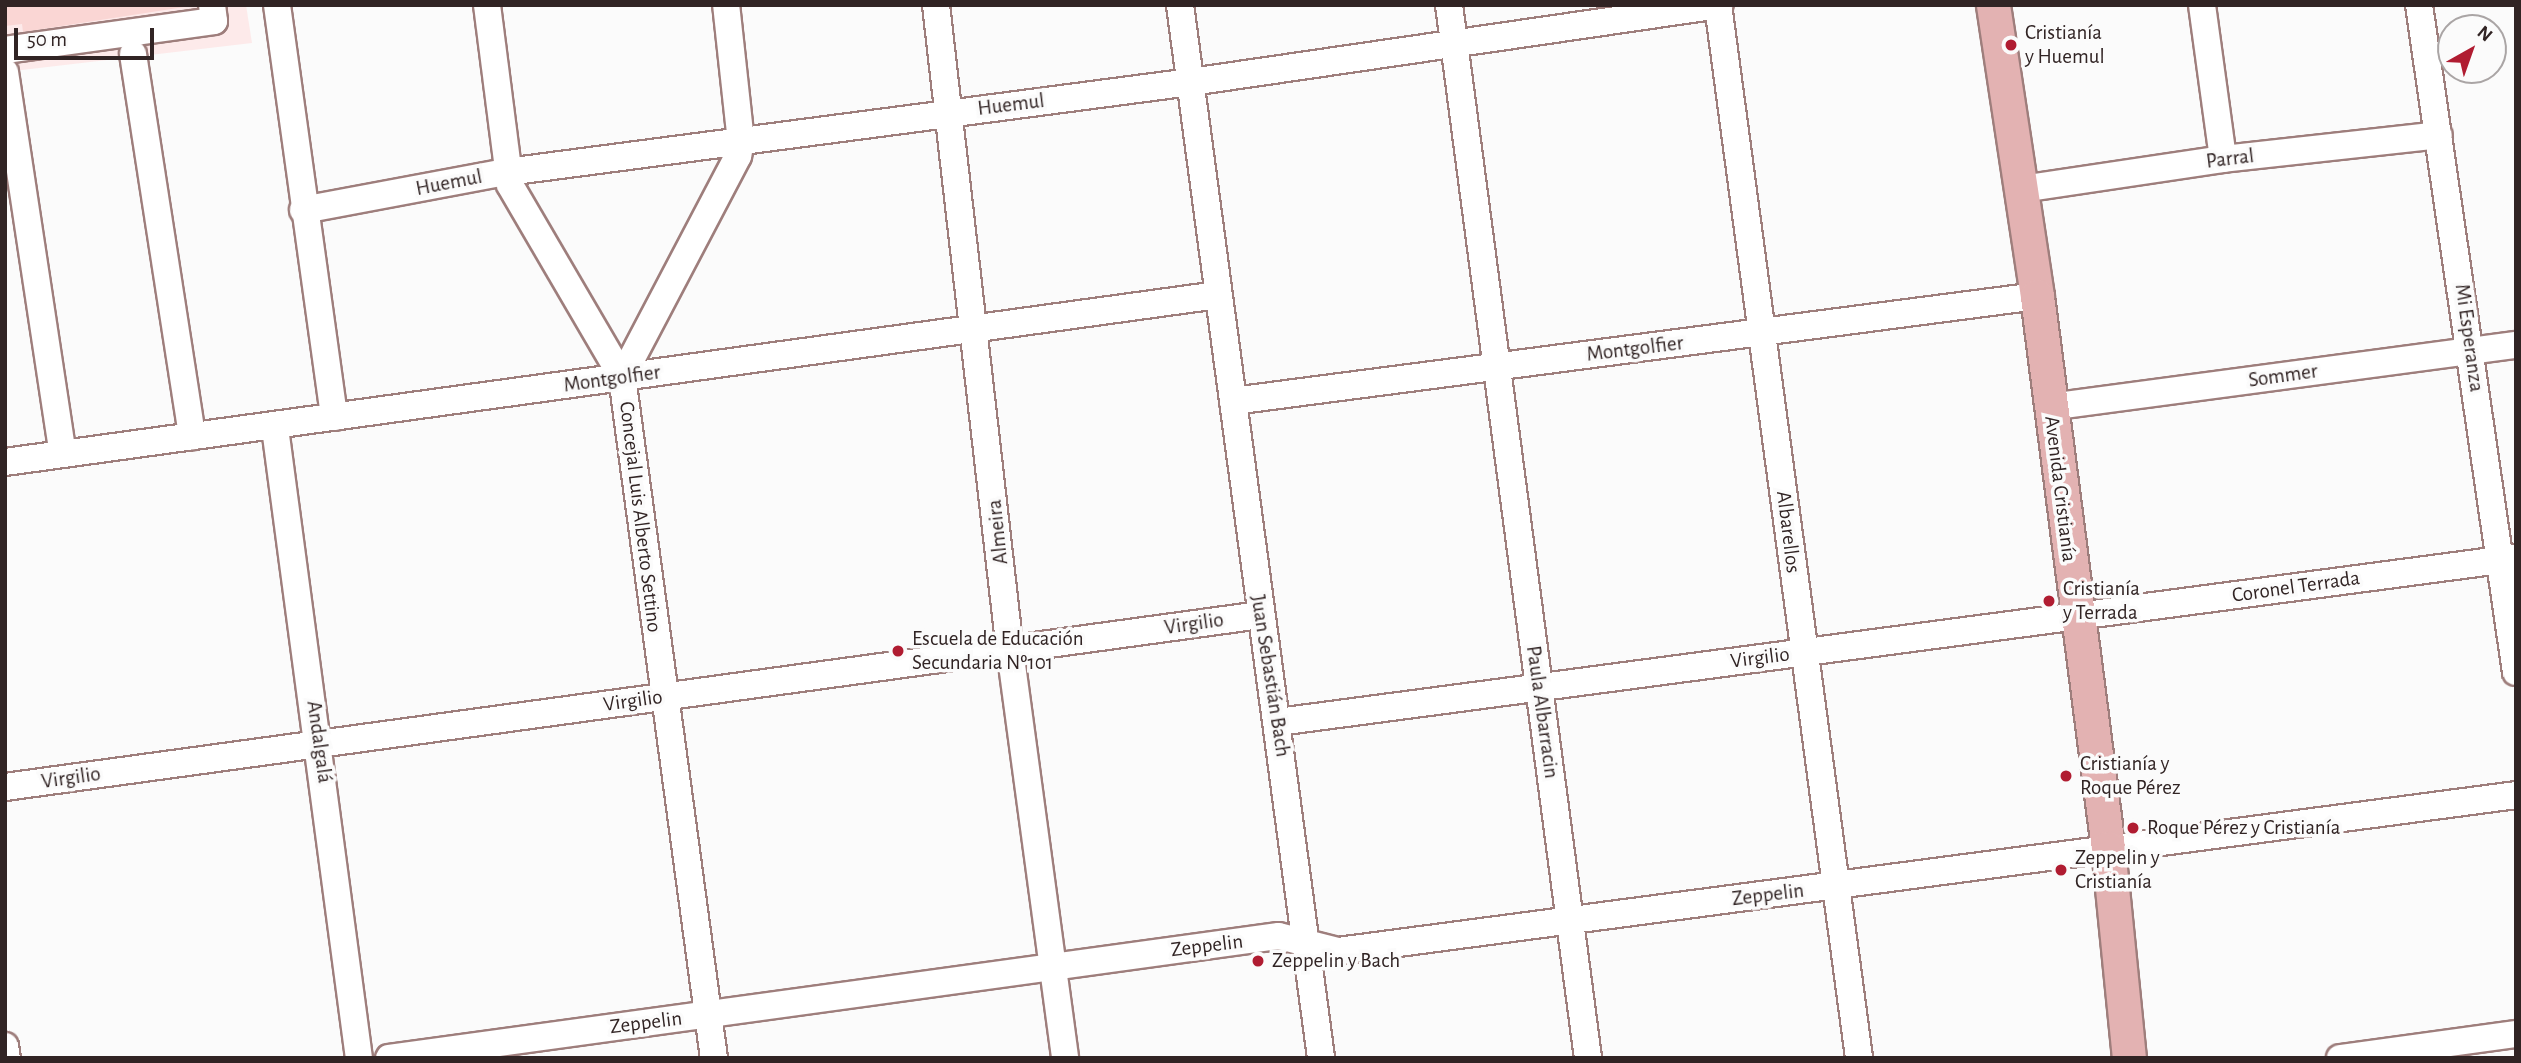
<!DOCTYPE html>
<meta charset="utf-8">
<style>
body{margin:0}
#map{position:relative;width:2521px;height:1063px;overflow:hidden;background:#fbfbfb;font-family:"Alegreya Sans",sans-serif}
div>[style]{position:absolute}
.built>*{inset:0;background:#fdeaea}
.building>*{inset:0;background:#fad6d4}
.roads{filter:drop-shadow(2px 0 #9e7e7c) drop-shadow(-2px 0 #9e7e7c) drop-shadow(0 2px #9e7e7c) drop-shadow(0 -2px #9e7e7c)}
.minor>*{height:26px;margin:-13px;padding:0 13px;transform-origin:13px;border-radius:13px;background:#fff}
.major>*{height:33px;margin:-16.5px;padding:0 16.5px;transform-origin:16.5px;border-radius:16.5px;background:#e3b2b2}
.dots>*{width:19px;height:19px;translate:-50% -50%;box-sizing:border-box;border:4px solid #fbfbfb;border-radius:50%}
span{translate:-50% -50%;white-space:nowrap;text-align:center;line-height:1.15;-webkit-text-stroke:7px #fbfbfb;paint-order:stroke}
.poi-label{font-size:21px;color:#312424}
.left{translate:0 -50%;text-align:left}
.street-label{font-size:21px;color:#312424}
.frame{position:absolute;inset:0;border:7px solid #312424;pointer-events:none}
.north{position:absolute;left:2437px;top:14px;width:70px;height:70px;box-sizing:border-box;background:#fbfbfb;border:2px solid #aaa5a5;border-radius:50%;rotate:40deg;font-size:19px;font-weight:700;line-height:28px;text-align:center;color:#312424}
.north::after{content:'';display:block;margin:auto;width:24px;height:32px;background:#b01c31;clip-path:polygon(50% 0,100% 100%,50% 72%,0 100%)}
.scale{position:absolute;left:14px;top:28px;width:140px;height:32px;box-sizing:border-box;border:4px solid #312424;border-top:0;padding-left:9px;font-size:21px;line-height:24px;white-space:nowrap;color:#312424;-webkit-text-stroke:5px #fbfbfb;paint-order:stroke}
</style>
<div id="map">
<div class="built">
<i style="clip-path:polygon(5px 5px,246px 5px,252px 43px,5px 72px)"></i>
</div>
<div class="building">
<i style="clip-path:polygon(5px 5px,197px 5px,23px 32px,22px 24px,5px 26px)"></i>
</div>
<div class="roads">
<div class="minor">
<i style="left:277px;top:5px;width:416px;rotate:82.1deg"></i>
<i style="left:487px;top:5px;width:181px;rotate:82.7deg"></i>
<i style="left:510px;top:185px;width:222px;rotate:59.7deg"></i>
<i style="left:622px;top:377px;width:687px;rotate:82.31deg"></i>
<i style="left:936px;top:5px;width:649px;rotate:83.46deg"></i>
<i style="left:1010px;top:650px;width:412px;rotate:82.3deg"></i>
<i style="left:1180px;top:5px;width:1062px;rotate:82.37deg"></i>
<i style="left:1449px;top:5px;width:1062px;rotate:82.48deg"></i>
<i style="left:1718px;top:5px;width:1062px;rotate:82.37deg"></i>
<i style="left:2202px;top:5px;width:155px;rotate:82.2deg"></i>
<i style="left:2419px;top:5px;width:674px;rotate:81.73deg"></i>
<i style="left:5px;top:50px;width:211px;rotate:-7.9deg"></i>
<i style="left:214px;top:21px;width:16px;rotate:-97deg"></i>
<i style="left:133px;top:54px;width:387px;rotate:81.2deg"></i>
<i style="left:5px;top:72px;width:386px;rotate:81.4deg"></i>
<i style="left:2022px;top:189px;width:203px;rotate:-8.5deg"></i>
<i style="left:2223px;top:159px;width:217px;rotate:-6.3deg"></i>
<i style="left:303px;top:210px;width:208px;rotate:-10.6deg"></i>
<i style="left:507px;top:172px;width:690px;rotate:-7.5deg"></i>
<i style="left:1191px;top:82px;width:534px;rotate:-8.3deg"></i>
<i style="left:622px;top:377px;width:250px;rotate:-62.3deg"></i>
<i style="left:738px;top:156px;width:14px;rotate:-78deg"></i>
<i style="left:741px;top:142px;width:138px;rotate:-96.2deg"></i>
<i style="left:1233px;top:401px;width:811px;rotate:-7.44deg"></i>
<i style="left:2050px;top:407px;width:470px;rotate:-7.6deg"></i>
<i style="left:275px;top:428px;width:636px;rotate:82.41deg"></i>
<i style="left:5px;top:462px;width:1224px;rotate:-7.84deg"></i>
<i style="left:1278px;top:722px;width:1249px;rotate:-7.55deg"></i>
<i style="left:5px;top:787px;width:1267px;rotate:-7.8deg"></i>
<i style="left:5px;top:1046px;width:12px;rotate:81deg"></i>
<i style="left:389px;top:1058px;width:898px;rotate:-7.81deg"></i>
<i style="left:1279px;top:936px;width:61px;rotate:14.3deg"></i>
<i style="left:1338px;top:951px;width:1188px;rotate:-7.54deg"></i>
<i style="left:2340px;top:1058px;width:178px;rotate:-7.8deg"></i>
</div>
<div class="major">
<i style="left:1993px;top:5px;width:294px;rotate:81.4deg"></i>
<i style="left:2037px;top:296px;width:557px;rotate:82.67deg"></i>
<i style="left:2108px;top:848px;width:211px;rotate:84.3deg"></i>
</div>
</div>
<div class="dots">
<i style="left:2011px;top:45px;background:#b01c31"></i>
<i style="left:2049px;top:601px;background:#b01c31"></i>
<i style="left:898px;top:651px;background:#b01c31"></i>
<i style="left:2066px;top:776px;background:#b01c31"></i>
<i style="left:2133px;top:828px;background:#b01c31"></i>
<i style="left:2061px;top:870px;background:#b01c31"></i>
<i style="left:1258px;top:961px;background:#b01c31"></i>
</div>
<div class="poi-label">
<span class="left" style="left:2025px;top:45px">Cristianía<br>y Huemul</span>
<span class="left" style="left:2063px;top:601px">Cristianía<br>y Terrada</span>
<span class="left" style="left:912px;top:651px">Escuela de Educación<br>Secundaria Nº101</span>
<span class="left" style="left:2080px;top:776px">Cristianía y<br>Roque Pérez</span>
<span class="left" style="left:2147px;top:828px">Roque Pérez y Cristianía</span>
<span class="left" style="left:2075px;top:870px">Zeppelin y<br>Cristianía</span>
<span class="left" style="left:1272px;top:961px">Zeppelin y Bach</span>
</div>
<div class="street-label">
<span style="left:1011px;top:105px;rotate:-7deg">Huemul</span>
<span style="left:2230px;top:159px;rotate:-7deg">Parral</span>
<span style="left:449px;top:183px;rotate:-11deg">Huemul</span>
<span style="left:2469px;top:338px;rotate:82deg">Mi Esperanza</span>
<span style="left:1635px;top:349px;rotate:-7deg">Montgolfier</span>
<span style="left:2283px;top:376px;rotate:-8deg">Sommer</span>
<span style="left:612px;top:379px;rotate:-8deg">Montgolfier</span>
<span style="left:2060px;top:489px;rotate:83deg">Avenida Cristianía</span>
<span style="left:640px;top:517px;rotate:83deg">Concejal Luis Alberto Settino</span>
<span style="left:998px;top:532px;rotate:-96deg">Almeira</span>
<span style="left:1788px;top:532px;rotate:83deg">Albarellos</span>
<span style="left:2296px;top:587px;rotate:-8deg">Coronel Terrada</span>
<span style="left:1194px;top:624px;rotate:-8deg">Virgilio</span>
<span style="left:1760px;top:658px;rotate:-7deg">Virgilio</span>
<span style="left:1270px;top:676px;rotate:81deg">Juan Sebastián Bach</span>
<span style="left:633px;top:701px;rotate:-8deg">Virgilio</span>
<span style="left:1542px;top:712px;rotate:82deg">Paula Albarracin</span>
<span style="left:319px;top:742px;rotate:82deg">Andalgalá</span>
<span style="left:71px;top:778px;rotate:-8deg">Virgilio</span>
<span style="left:1768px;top:895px;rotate:-7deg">Zeppelin</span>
<span style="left:1207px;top:946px;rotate:-7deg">Zeppelin</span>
<span style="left:646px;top:1023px;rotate:-7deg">Zeppelin</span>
</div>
<div class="frame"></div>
<div class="north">N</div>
<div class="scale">50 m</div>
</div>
